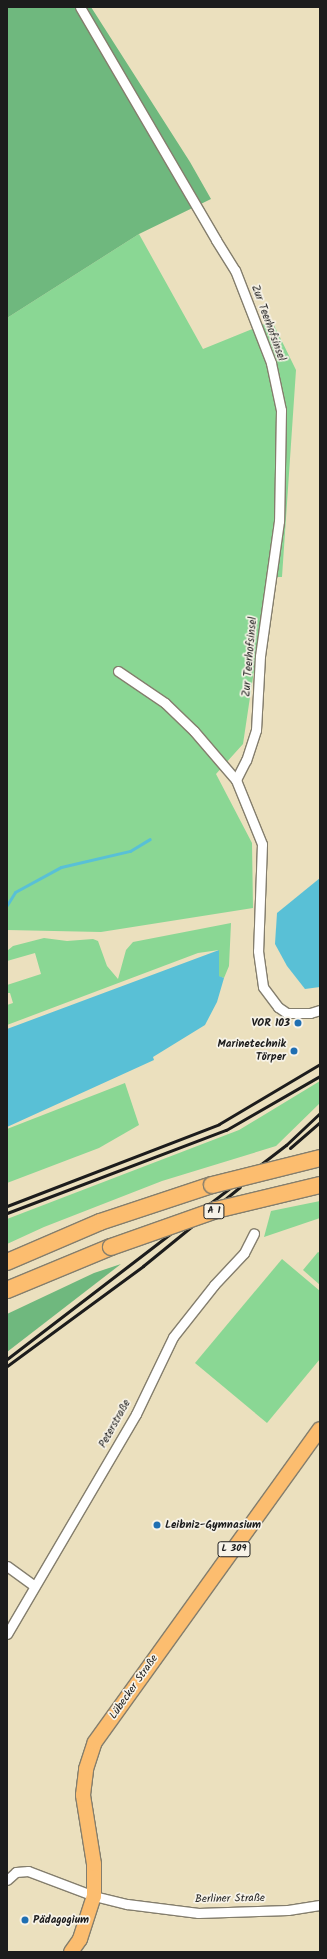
<!DOCTYPE html>
<meta charset="utf-8">
<style>
body{margin:0}
#map{position:relative;width:327px;height:1959px;overflow:hidden;background:#ebe0be;font-family:Kalam,sans-serif}
div>[style]{position:absolute}
.green>*{inset:0;background:#8ad794}
.forest>*{inset:0;background:#6fb87e}
.water>*{inset:0;background:#59c0d6}
.stream>*{height:3px;margin:-1.5px;padding:0 1.5px;transform-origin:1.5px;border-radius:1.5px;background:#59c0d6}
.roads{filter:drop-shadow(1px 0 #847e6d) drop-shadow(-1px 0 #847e6d) drop-shadow(0 1px #847e6d) drop-shadow(0 -1px #847e6d)}
.minor>*{height:9px;margin:-4.5px;padding:0 4.5px;transform-origin:4.5px;border-radius:4.5px;background:#fff}
.primary>*{height:14px;margin:-7px;padding:0 7px;transform-origin:7px;border-radius:7px;background:#fcbd6f}
.motorway>*{height:16px;margin:-8px;padding:0 8px;transform-origin:8px;border-radius:8px;background:#fcbd6f}
.rail>*{height:3px;margin:-1.5px;padding:0 1.5px;transform-origin:1.5px;border-radius:1.5px;background:#1c1c1c}
.bridges{filter:drop-shadow(1px 0 #847e6d) drop-shadow(-1px 0 #847e6d) drop-shadow(0 1px #847e6d) drop-shadow(0 -1px #847e6d)}
.motorway-bridge>*{height:16px;margin:-8px;padding:0 8px;transform-origin:8px;border-radius:8px;background:#fcbd6f}
.dots>*{width:11px;height:11px;translate:-50% -50%;box-sizing:border-box;border:2px solid #f7f3e8;border-radius:50%}
span{translate:-50% -50%;white-space:nowrap;text-align:center;line-height:1.15;-webkit-text-stroke:3.5px #f7f3e8;paint-order:stroke}
.shield-label span{padding:1px 3px;background:#f7f3e8;border:1px solid;border-radius:3px;-webkit-text-stroke-width:0}
.shield-label{font-size:10px;color:#1c1c1c;font-weight:700}
.street-label{font-size:11px;color:#1c1c1c}
.poi-label{font-size:11px;color:#1c1c1c;font-weight:700}
.right{translate:-100% -50%;text-align:right}
.left{translate:0 -50%;text-align:left}
.frame{position:absolute;inset:0;border:8px solid #1c1c1c;pointer-events:none}
</style>
<div id="map">
<div class="green">
<i style="clip-path:polygon(139px 234px,203px 349px,272px 321px,296px 370px,282px 577px,268px 577px,243px 744px,216px 774px,252px 843px,253px 908px,101px 932px,7px 930px,7px 318px)"></i>
<i style="clip-path:polygon(231px 923px,229px 966px,224px 978px,218px 976px,219px 950px,198px 953px,7px 1025px,7px 1005px,13px 1003px,10px 993px,7px 993px,7px 985px,41px 974px,35px 953px,7px 961px,7px 951px,13px 946px,44px 938px,67px 941px,93px 939px,98px 941px,107px 966px,118px 979px,126px 950px,133px 942px)"></i>
<i style="clip-path:polygon(320px 1081px,320px 1103px,276px 1146px,162px 1181px,44px 1227px,7px 1244px,7px 1219px,239px 1130px)"></i>
<i style="clip-path:polygon(125px 1083px,139px 1125px,99px 1148px,7px 1183px,7px 1129px)"></i>
<i style="clip-path:polygon(320px 1201px,320px 1218px,264px 1237px,271px 1211px)"></i>
<i style="clip-path:polygon(318px 1252px,320px 1253px,320px 1285px,303px 1270px)"></i>
<i style="clip-path:polygon(282px 1259px,320px 1291px,320px 1359px,267px 1423px,195px 1363px)"></i>
</div>
<div class="forest">
<i style="clip-path:polygon(7px 7px,91px 7px,190px 162px,211px 199px,139px 234px,7px 318px)"></i>
<i style="clip-path:polygon(121px 1264px,7px 1352px,7px 1314px,94px 1273px)"></i>
</div>
<div class="water">
<i style="clip-path:polygon(320px 878px,320px 987px,305px 989px,287px 966px,275px 944px,277px 913px)"></i>
<i style="clip-path:polygon(219px 950px,219px 976px,224px 978px,217px 1002px,205px 1025px,153px 1057px,154px 1060px,7px 1127px,7px 1029px)"></i>
</div>
<div class="stream">
<i style="left:7px;top:905px;width:15px;rotate:-58deg"></i>
<i style="left:15px;top:892px;width:52px;rotate:-28.5deg"></i>
<i style="left:61px;top:867px;width:71px;rotate:-13.1deg"></i>
<i style="left:130px;top:851px;width:23px;rotate:-31deg"></i>
</div>
<div class="roads">
<div class="minor">
<i style="left:80px;top:7px;width:270px;rotate:59.7deg"></i>
<i style="left:216px;top:240px;width:36px;rotate:58deg"></i>
<i style="left:235px;top:270px;width:100px;rotate:68.8deg"></i>
<i style="left:271px;top:363px;width:48px;rotate:78deg"></i>
<i style="left:281px;top:410px;width:111px;rotate:91deg"></i>
<i style="left:279px;top:521px;width:136px;rotate:98deg"></i>
<i style="left:260px;top:656px;width:74px;rotate:93.1deg"></i>
<i style="left:256px;top:730px;width:32px;rotate:108deg"></i>
<i style="left:246px;top:760px;width:22px;rotate:117deg"></i>
<i style="left:118px;top:671px;width:57px;rotate:34.2deg"></i>
<i style="left:165px;top:703px;width:40px;rotate:44deg"></i>
<i style="left:194px;top:731px;width:65px;rotate:49.4deg"></i>
<i style="left:236px;top:780px;width:69px;rotate:67.9deg"></i>
<i style="left:262px;top:844px;width:107px;rotate:92.1deg"></i>
<i style="left:258px;top:951px;width:36px;rotate:82deg"></i>
<i style="left:263px;top:987px;width:25px;rotate:53deg"></i>
<i style="left:278px;top:1007px;width:11px;rotate:34deg"></i>
<i style="left:287px;top:1013px;width:23px"></i>
<i style="left:310px;top:1013px;width:10px;rotate:-17deg"></i>
<i style="left:7px;top:1566px;width:34px;rotate:36deg"></i>
<i style="left:7px;top:1634px;width:255px;rotate:-59.6deg"></i>
<i style="left:136px;top:1414px;width:85px;rotate:-64.3deg"></i>
<i style="left:173px;top:1337px;width:66px;rotate:-51.7deg"></i>
<i style="left:214px;top:1285px;width:44px;rotate:-46.8deg"></i>
<i style="left:244px;top:1253px;width:22px;rotate:-63deg"></i>
<i style="left:7px;top:1880px;width:12px;rotate:-42deg"></i>
<i style="left:16px;top:1872px;width:12px;rotate:-5deg"></i>
<i style="left:28px;top:1871px;width:71px;rotate:20.7deg"></i>
<i style="left:94px;top:1896px;width:34px;rotate:14deg"></i>
<i style="left:127px;top:1904px;width:72px;rotate:7.2deg"></i>
<i style="left:198px;top:1913px;width:90px;rotate:-1.9deg"></i>
<i style="left:288px;top:1910px;width:32px;rotate:-9deg"></i>
</div>
<div class="primary">
<i style="left:71px;top:1952px;width:16px;rotate:-55deg"></i>
<i style="left:80px;top:1939px;width:45px;rotate:-72deg"></i>
<i style="left:94px;top:1896px;width:32px;rotate:-90deg"></i>
<i style="left:94px;top:1864px;width:70px;rotate:-99.1deg"></i>
<i style="left:83px;top:1795px;width:26px;rotate:-83deg"></i>
<i style="left:86px;top:1769px;width:28px;rotate:-72deg"></i>
<i style="left:95px;top:1742px;width:385px;rotate:-54.3deg"></i>
</div>
<div class="motorway">
<i style="left:7px;top:1262px;width:101px;rotate:-23.3deg"></i>
<i style="left:100px;top:1222px;width:118px;rotate:-18.3deg"></i>
<i style="left:7px;top:1290px;width:113px;rotate:-22.5deg"></i>
</div>
</div>
<div class="rail">
<i style="left:290px;top:1148px;width:40px;rotate:-41deg"></i>
<i style="left:7px;top:1206px;width:227px;rotate:-21.1deg"></i>
<i style="left:219px;top:1124px;width:117px;rotate:-30.7deg"></i>
<i style="left:7px;top:1213px;width:234px;rotate:-20.8deg"></i>
<i style="left:226px;top:1130px;width:108px;rotate:-29.9deg"></i>
<i style="left:7px;top:1359px;width:352px;rotate:-37.5deg"></i>
<i style="left:286px;top:1145px;width:47px;rotate:-43.3deg"></i>
<i style="left:7px;top:1366px;width:169px;rotate:-36.3deg"></i>
<i style="left:143px;top:1266px;width:125px;rotate:-39.2deg"></i>
</div>
<div class="bridges">
<div class="motorway-bridge">
<i style="left:212px;top:1185px;width:111px;rotate:-14deg"></i>
<i style="left:111px;top:1247px;width:111px;rotate:-19.4deg"></i>
<i style="left:216px;top:1210px;width:107px;rotate:-13.5deg"></i>
</div>
</div>
<div class="dots">
<i style="left:298px;top:1023px;background:#1f6fb2"></i>
<i style="left:294px;top:1051px;background:#1f6fb2"></i>
<i style="left:157px;top:1525px;background:#1f6fb2"></i>
<i style="left:25px;top:1920px;background:#1f6fb2"></i>
</div>
<div class="shield-label">
<span style="left:214px;top:1211px">A 1</span>
<span style="left:234px;top:1549px">L 309</span>
</div>
<div class="street-label">
<span style="left:268px;top:323px;rotate:70deg">Zur Teerhofsinsel</span>
<span style="left:250px;top:657px;rotate:-85deg">Zur Teerhofsinsel</span>
<span style="left:115px;top:1424px;rotate:-61deg">Peterstraße</span>
<span style="left:134px;top:1687px;rotate:-55deg">Lübecker Straße</span>
<span style="left:230px;top:1899px;rotate:-1deg">Berliner Straße</span>
</div>
<div class="poi-label">
<span class="right" style="left:290px;top:1023px">VOR 103</span>
<span class="right" style="left:286px;top:1051px">Marinetechnik<br>Törper</span>
<span class="left" style="left:165px;top:1525px">Leibniz-Gymnasium</span>
<span class="left" style="left:33px;top:1920px">Pädagogium</span>
</div>
<div class="frame"></div>
</div>
